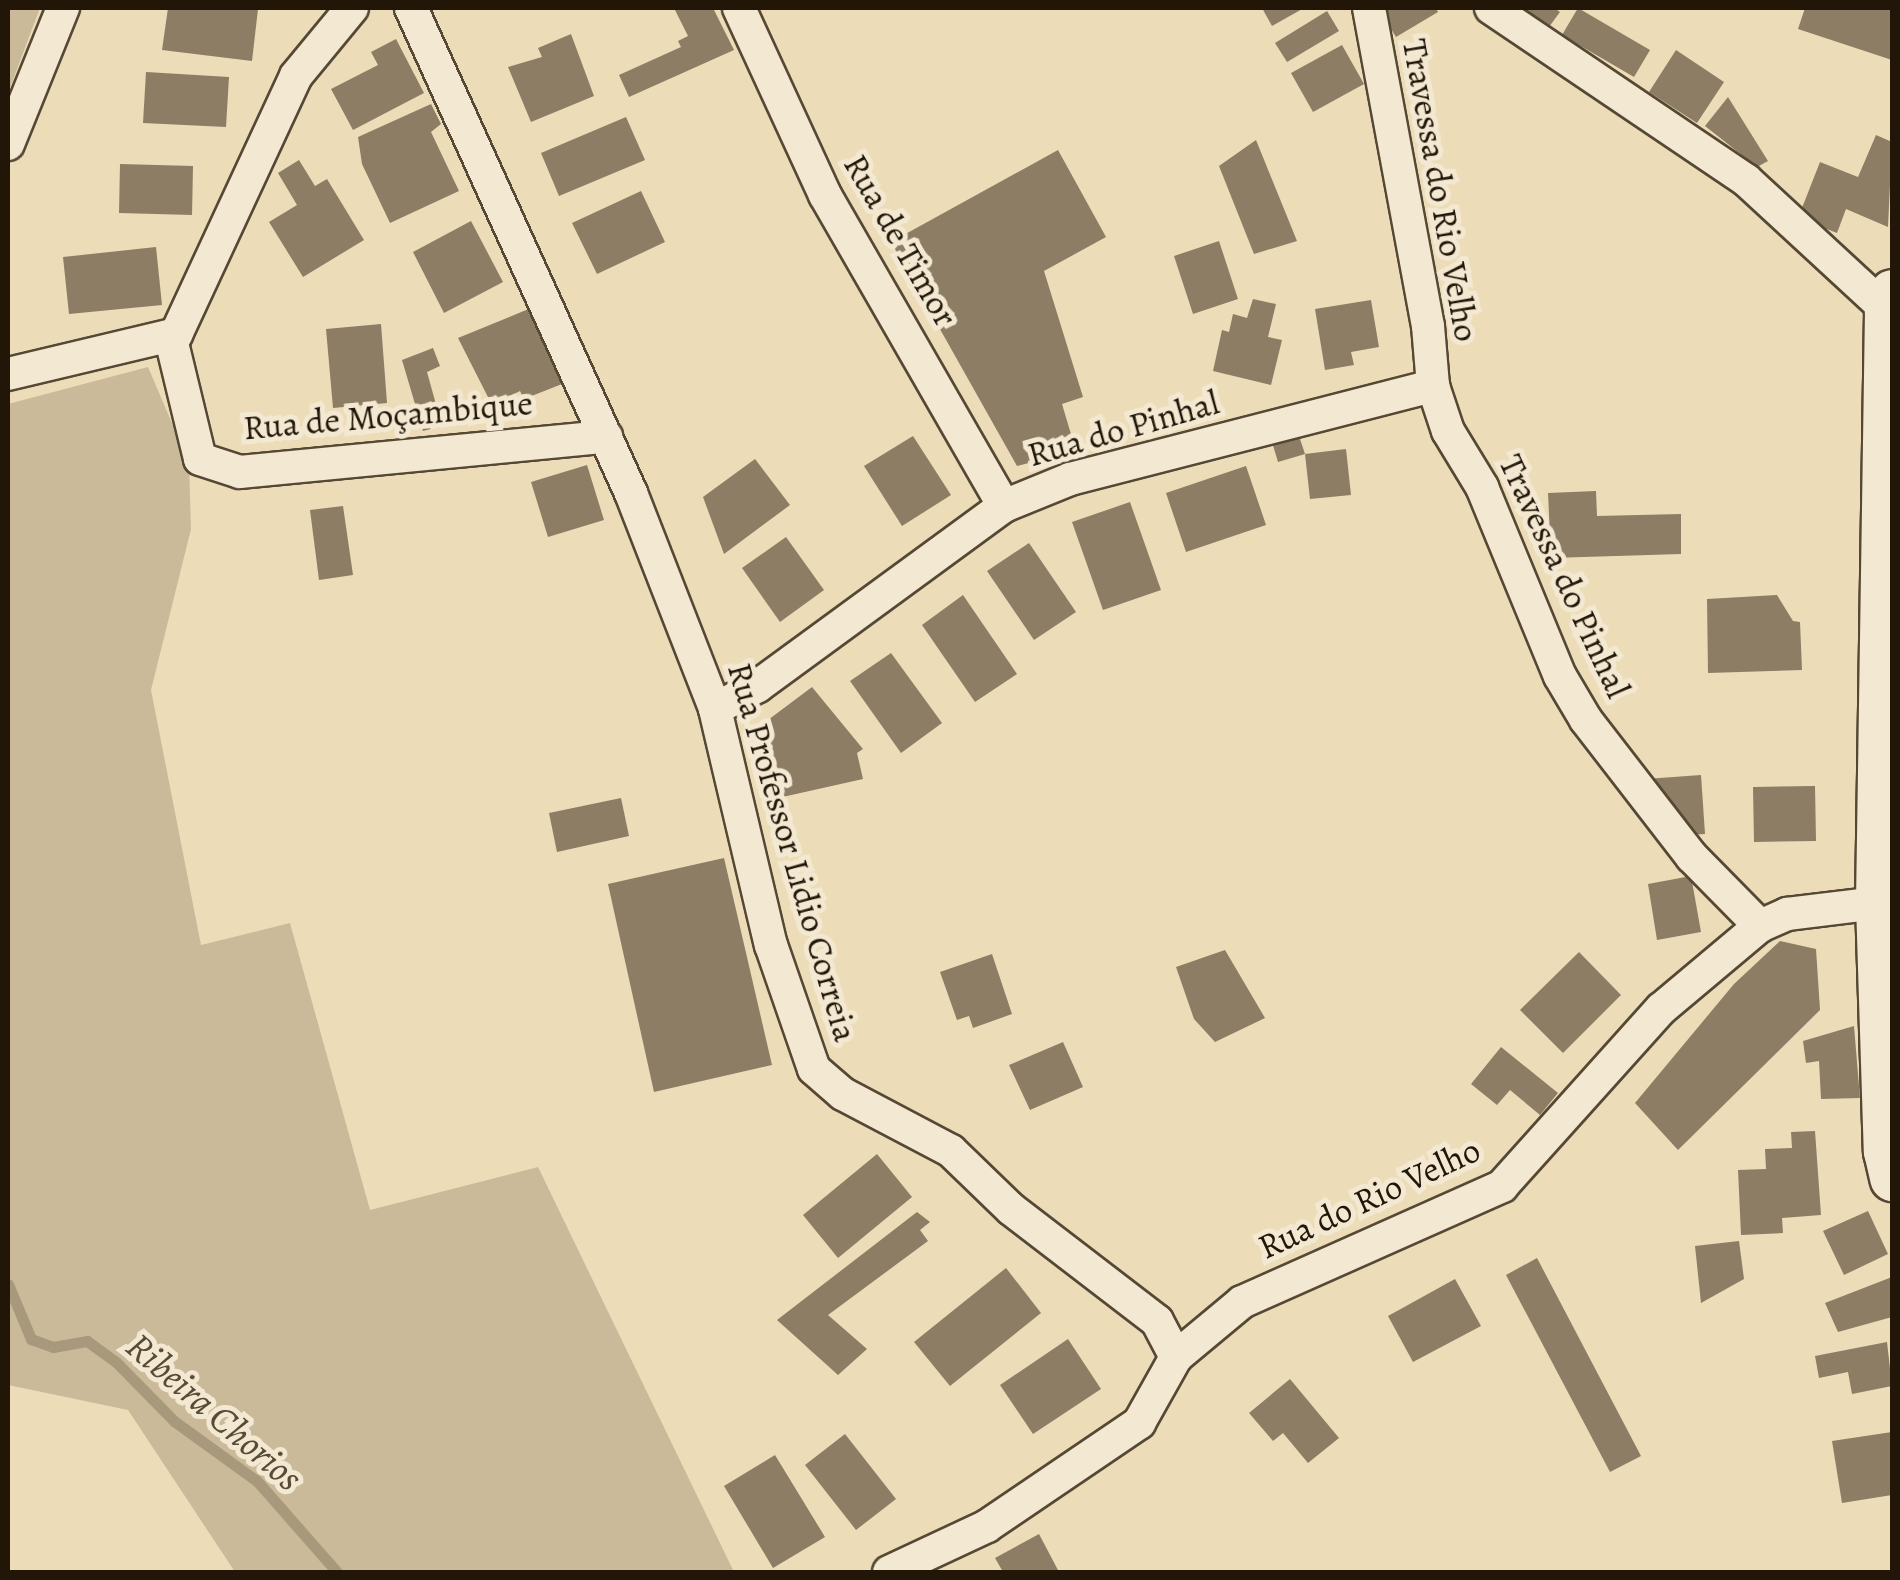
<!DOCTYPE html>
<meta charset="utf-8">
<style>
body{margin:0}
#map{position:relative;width:1900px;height:1580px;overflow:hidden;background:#eddcb8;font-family:Alegreya,serif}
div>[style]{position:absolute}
.green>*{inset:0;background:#caba9a}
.stream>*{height:11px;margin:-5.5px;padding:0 5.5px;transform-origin:5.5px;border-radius:5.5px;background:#a8997c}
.building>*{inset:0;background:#8c7d64}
.roads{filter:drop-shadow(2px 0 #554835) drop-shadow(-2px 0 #554835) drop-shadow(0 2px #554835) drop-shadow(0 -2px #554835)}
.minor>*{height:32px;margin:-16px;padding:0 16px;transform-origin:16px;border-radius:16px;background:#f3e8d1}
.secondary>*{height:45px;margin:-22.5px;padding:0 22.5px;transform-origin:22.5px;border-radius:22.5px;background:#f3e8d1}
span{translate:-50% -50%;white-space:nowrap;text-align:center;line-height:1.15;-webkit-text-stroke:10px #f3e8d1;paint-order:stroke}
.street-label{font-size:35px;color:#221609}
.water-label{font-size:38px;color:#584a37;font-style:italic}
.frame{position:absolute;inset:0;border:10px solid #221609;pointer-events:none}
</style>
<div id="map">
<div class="green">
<i style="clip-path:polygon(8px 8px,40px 8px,8px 93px)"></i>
<i style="clip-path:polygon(148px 367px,189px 463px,191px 529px,151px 690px,201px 945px,290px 923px,370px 1210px,538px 1167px,734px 1572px,235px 1572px,128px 1410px,8px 1385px,8px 404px)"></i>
</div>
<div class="stream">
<i style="left:8px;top:1284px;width:60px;rotate:67.3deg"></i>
<i style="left:31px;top:1339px;width:23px;rotate:20deg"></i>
<i style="left:53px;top:1347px;width:35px;rotate:-10deg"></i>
<i style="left:87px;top:1341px;width:36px;rotate:36deg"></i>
<i style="left:116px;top:1362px;width:83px;rotate:45.5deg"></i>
<i style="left:174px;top:1421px;width:102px;rotate:35.9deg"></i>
<i style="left:257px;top:1481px;width:121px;rotate:48.7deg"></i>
</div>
<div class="building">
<i style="clip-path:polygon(168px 8px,258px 9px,252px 61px,162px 50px)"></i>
<i style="clip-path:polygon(674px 8px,713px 8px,734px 50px,629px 97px,619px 75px,681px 47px,678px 41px,688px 36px)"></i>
<i style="clip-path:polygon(1262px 8px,1304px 8px,1272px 26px)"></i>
<i style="clip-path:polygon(1378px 8px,1436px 8px,1438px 12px,1396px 37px)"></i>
<i style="clip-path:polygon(1504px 8px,1554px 8px,1560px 12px,1543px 35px)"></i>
<i style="clip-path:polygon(1578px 8px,1650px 50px,1634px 77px,1562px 35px)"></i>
<i style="clip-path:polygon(1805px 8px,1892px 8px,1892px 60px,1798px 29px)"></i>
<i style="clip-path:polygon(1327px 11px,1339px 31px,1287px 62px,1275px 43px)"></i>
<i style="clip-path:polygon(571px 34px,594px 96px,531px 122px,508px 67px,542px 57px,538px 48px)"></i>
<i style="clip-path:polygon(396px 39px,424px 93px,353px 130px,331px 89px,378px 65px,371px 52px)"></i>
<i style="clip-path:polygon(1342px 45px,1364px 84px,1313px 112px,1291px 73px)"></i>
<i style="clip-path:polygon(1676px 50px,1724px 82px,1697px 123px,1649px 92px)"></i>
<i style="clip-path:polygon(146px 72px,229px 77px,226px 127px,143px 123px)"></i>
<i style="clip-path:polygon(1728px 97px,1768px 161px,1757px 167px,1705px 126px)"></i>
<i style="clip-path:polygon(431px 104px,441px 124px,431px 132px,459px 191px,390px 223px,362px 164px,358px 137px)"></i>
<i style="clip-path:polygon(626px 117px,645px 160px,559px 196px,541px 153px)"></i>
<i style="clip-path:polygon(1876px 135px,1892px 142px,1888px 227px,1846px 209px,1837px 233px,1798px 218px,1820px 162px,1858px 177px)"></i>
<i style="clip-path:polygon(1256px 140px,1297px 241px,1254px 254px,1219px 166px)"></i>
<i style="clip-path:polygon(1058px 150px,1106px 237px,1044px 271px,1083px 397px,1062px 404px,1076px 451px,1017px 466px,891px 242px)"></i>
<i style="clip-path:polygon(299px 160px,315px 186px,327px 179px,364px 240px,303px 277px,269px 222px,297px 205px,278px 173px)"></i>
<i style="clip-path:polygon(120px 164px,193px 166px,192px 215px,119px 213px)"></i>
<i style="clip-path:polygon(641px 191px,665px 242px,597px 274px,572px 223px)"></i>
<i style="clip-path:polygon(471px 221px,503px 282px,444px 313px,413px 252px)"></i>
<i style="clip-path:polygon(1219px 241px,1238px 299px,1193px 314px,1174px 256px)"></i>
<i style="clip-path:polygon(156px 247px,162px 305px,69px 314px,63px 257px)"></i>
<i style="clip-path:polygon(1253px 299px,1276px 304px,1268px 337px,1282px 340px,1271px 385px,1213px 371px,1222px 330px,1229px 332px,1233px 314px,1247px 318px)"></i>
<i style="clip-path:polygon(1371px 300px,1379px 347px,1351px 352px,1354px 365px,1325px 370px,1315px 309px)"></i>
<i style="clip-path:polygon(531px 308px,562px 384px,524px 399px,520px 391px,492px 405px,458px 338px)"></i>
<i style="clip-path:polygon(381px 324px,387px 403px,333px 408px,326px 329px)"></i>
<i style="clip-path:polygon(433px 348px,440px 366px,427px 372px,442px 426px,423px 431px,402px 360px)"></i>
<i style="clip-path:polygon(1298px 433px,1305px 454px,1278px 462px,1272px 442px)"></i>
<i style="clip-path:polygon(913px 436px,951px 495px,902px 526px,864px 466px)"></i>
<i style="clip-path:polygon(1346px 449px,1351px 495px,1310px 499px,1305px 454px)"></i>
<i style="clip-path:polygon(755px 459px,790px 505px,724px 554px,703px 497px)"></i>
<i style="clip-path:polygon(587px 465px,604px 520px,548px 537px,531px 482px)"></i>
<i style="clip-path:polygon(1246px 466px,1266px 525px,1186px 552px,1166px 493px)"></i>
<i style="clip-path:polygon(1596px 491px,1597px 516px,1681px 514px,1681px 554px,1551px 558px,1548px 493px)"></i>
<i style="clip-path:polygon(1130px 502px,1161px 590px,1103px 610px,1072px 522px)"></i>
<i style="clip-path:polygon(343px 506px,353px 575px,319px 580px,310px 510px)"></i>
<i style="clip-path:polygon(786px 537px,824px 590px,780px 622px,742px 568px)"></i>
<i style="clip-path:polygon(1029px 543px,1076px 612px,1034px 640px,987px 571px)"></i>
<i style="clip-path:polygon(963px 595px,1017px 674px,975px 702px,922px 625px)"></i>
<i style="clip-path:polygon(1777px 595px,1793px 621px,1800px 622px,1802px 670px,1708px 673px,1707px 599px)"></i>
<i style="clip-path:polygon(891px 653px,942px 723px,901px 753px,850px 681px)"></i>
<i style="clip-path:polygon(812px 687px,863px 749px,857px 753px,863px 779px,778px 798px,761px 743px,768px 720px)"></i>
<i style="clip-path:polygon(1701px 775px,1705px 834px,1687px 835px,1646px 779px)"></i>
<i style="clip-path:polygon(1815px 786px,1816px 841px,1754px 842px,1753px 787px)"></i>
<i style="clip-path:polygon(621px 798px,629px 836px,557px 852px,549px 813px)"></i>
<i style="clip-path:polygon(724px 858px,772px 1065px,654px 1092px,608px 884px)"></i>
<i style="clip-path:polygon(1691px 876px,1701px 932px,1657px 940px,1648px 884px)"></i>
<i style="clip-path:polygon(1780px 941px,1816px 949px,1820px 1010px,1678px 1150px,1635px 1103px,1734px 984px)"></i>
<i style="clip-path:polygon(1225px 950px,1265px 1018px,1215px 1042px,1194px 1019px,1176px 967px)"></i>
<i style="clip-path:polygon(1579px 952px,1621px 995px,1563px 1053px,1520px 1010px)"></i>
<i style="clip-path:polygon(992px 954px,1012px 1014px,973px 1028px,969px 1016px,957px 1020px,940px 972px)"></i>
<i style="clip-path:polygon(1854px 1026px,1860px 1098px,1821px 1099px,1819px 1061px,1806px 1063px,1803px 1041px)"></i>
<i style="clip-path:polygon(1063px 1042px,1083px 1087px,1030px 1110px,1009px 1065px)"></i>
<i style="clip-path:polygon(1501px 1047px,1558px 1093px,1540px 1115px,1510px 1090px,1497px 1105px,1471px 1084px)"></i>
<i style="clip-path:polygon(1815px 1131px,1821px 1215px,1782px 1218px,1783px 1233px,1741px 1235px,1738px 1170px,1766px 1169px,1765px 1149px,1792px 1148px,1791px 1132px)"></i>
<i style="clip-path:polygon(877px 1154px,912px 1197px,838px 1258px,803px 1215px)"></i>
<i style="clip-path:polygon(1868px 1211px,1888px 1254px,1844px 1275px,1823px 1231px)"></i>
<i style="clip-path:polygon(917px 1212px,930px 1222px,920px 1230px,928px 1241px,828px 1315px,867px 1349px,838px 1375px,777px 1320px)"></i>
<i style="clip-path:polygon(1739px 1241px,1744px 1279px,1701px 1303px,1695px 1246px)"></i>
<i style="clip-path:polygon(1537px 1258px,1641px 1456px,1610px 1472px,1506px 1275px)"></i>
<i style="clip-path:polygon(1006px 1268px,1041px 1313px,950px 1386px,914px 1342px)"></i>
<i style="clip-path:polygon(1892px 1277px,1892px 1317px,1838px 1332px,1825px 1303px)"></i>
<i style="clip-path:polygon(1455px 1279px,1481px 1326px,1413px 1362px,1388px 1316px)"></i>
<i style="clip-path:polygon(1068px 1339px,1101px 1389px,1033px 1434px,1000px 1385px)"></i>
<i style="clip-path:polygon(1887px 1342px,1892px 1386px,1852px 1394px,1848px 1372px,1819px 1378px,1815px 1356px)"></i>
<i style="clip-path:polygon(1290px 1379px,1339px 1438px,1308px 1463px,1283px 1433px,1273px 1441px,1249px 1413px)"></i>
<i style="clip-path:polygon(1892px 1432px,1892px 1495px,1842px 1503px,1832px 1441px)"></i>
<i style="clip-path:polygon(845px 1434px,896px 1499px,856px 1530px,805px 1465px)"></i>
<i style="clip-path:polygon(775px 1455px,825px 1537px,773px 1568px,724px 1486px)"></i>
<i style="clip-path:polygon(1039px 1534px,1059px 1572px,1003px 1572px,995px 1558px)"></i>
</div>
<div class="roads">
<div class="minor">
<i style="left:352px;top:8px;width:88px;rotate:129.5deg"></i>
<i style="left:296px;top:76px;width:294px;rotate:114.9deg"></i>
<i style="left:172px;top:343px;width:119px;rotate:76.4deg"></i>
<i style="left:200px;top:459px;width:42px;rotate:18deg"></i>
<i style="left:240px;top:472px;width:368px;rotate:-5.5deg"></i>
<i style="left:411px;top:8px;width:533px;rotate:65.6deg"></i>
<i style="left:631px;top:493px;width:232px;rotate:68.7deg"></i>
<i style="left:715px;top:709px;width:243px;rotate:76.7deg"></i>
<i style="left:771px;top:945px;width:131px;rotate:70.9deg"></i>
<i style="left:814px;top:1069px;width:38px;rotate:41deg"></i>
<i style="left:843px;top:1094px;width:122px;rotate:27.8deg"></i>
<i style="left:951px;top:1151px;width:83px;rotate:44deg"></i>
<i style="left:1011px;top:1209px;width:184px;rotate:37.5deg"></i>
<i style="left:1157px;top:1321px;width:41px;rotate:62.2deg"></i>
<i style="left:739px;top:8px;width:206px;rotate:65.3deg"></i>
<i style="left:825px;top:195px;width:359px;rotate:60.1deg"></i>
<i style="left:1369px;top:8px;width:323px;rotate:79.5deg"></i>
<i style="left:1428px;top:326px;width:60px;rotate:85.2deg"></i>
<i style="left:1433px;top:386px;width:47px;rotate:71.6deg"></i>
<i style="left:1448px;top:431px;width:66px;rotate:58.7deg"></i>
<i style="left:1482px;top:487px;width:204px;rotate:67.6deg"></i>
<i style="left:1560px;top:676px;width:51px;rotate:59.4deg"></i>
<i style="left:1586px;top:720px;width:173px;rotate:52.3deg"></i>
<i style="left:1692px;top:857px;width:97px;rotate:45.4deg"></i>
<i style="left:1491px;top:8px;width:308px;rotate:34deg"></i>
<i style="left:1746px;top:180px;width:192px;rotate:42.7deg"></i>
<i style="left:8px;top:144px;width:147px;rotate:-68deg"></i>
<i style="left:8px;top:374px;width:173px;rotate:-13.4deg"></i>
<i style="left:715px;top:709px;width:49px;rotate:-28.1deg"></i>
<i style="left:758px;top:686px;width:305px;rotate:-36.2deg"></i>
<i style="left:1004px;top:506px;width:71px;rotate:-22.2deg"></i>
<i style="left:1070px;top:479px;width:375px;rotate:-14.4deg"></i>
<i style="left:889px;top:1572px;width:108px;rotate:-25.1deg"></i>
<i style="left:987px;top:1526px;width:184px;rotate:-34.1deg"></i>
<i style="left:1139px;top:1423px;width:76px;rotate:-60.7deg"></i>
<i style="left:1176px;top:1357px;width:86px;rotate:-39.8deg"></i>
<i style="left:1242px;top:1302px;width:285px;rotate:-24deg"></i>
<i style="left:1502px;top:1186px;width:238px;rotate:-48.1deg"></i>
<i style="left:1661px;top:1009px;width:129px;rotate:-40deg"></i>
<i style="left:1760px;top:926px;width:30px;rotate:-24deg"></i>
<i style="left:1787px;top:914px;width:92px;rotate:-6.9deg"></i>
</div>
<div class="secondary">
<i style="left:1892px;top:292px;width:19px;rotate:106deg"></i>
<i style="left:1887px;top:310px;width:593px;rotate:90.87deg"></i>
<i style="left:1878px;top:903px;width:248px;rotate:88.2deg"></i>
<i style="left:1886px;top:1151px;width:28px;rotate:77deg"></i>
</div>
</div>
<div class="street-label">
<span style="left:1441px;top:190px;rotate:80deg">Travessa do Rio Velho</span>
<span style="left:901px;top:240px;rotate:60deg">Rua de Timor</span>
<span style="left:388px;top:415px;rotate:-5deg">Rua de Moçambique</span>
<span style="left:1123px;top:428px;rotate:-16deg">Rua do Pinhal</span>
<span style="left:1565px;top:576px;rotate:65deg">Travessa do Pinhal</span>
<span style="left:793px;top:852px;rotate:74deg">Rua Professor Lidio Correia</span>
<span style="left:1369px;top:1198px;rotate:-25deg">Rua do Rio Velho</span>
</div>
<div class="water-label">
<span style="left:214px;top:1412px;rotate:41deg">Ribeira Chorios</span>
</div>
<div class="frame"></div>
</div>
